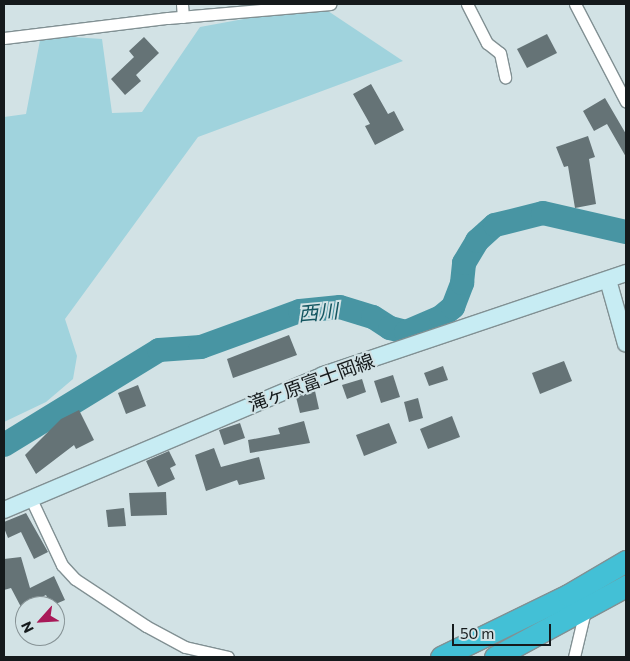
<!DOCTYPE html>
<meta charset="utf-8">
<style>
body{margin:0}
#map{position:relative;width:630px;height:661px;overflow:hidden;background:#d2e2e5;font-family:Commissioner,"Noto Sans JP",sans-serif}
div>[style]{position:absolute}
.green>*{inset:0;background:#a0d3dd}
.river>*{height:24px;margin:-12px;padding:0 12px;transform-origin:12px;border-radius:12px;background:#4895a3}
.building>*{inset:0;background:#657376}
.roads{filter:drop-shadow(1px 0 #819093) drop-shadow(-1px 0 #819093) drop-shadow(0 1px #819093) drop-shadow(0 -1px #819093)}
.street>*{height:11px;margin:-5.5px;padding:0 5.5px;transform-origin:5.5px;border-radius:5.5px;background:#fff}
.secondary>*{height:16px;margin:-8px;padding:0 8px;transform-origin:8px;border-radius:8px;background:#c7ecf3}
.highway>*{height:21px;margin:-10.5px;padding:0 10.5px;transform-origin:10.5px;border-radius:10.5px;background:#43c0d6}
span{translate:-50% -50%;white-space:nowrap;text-align:center;line-height:1.15;-webkit-text-stroke:4px #d2e2e5;paint-order:stroke}
.street-label{font-size:19px;color:#151a1c}
.water-label{font-size:20px;color:#145661;font-style:italic}
.frame{position:absolute;inset:0;border:5px solid #151a1c;pointer-events:none}
.north{position:absolute;left:15px;top:596px;width:50px;height:50px;box-sizing:border-box;background:#d2e2e5;border:1px solid #869295;border-radius:50%;rotate:244deg;font-size:14px;font-weight:700;line-height:20px;text-align:center;color:#151a1c}
.north::after{content:'';display:block;margin:auto;width:18px;height:22px;background:#a81958;clip-path:polygon(50% 0,100% 100%,50% 72%,0 100%)}
.scale{position:absolute;left:452px;top:624px;width:99px;height:22px;box-sizing:border-box;border:2px solid #151a1c;border-top:0;padding-left:6px;font-size:15px;line-height:18px;white-space:nowrap;color:#151a1c;-webkit-text-stroke:4px #d2e2e5;paint-order:stroke}
</style>
<div id="map">
<div class="green">
<i style="clip-path:polygon(319px 5px,403px 61px,198px 137px,65px 319px,77px 356px,73px 379px,46px 402px,4px 422px,4px 117px,26px 114px,41px 35px,102px 39px,112px 113px,142px 112px,200px 27px)"></i>
</div>
<div class="river">
<i style="left:4px;top:445px;width:182px;rotate:-31.5deg"></i>
<i style="left:159px;top:350px;width:42px;rotate:-4.1deg"></i>
<i style="left:201px;top:347px;width:105px;rotate:-20deg"></i>
<i style="left:300px;top:311px;width:40px;rotate:-5.7deg"></i>
<i style="left:340px;top:307px;width:34px;rotate:17deg"></i>
<i style="left:373px;top:317px;width:20px;rotate:33deg"></i>
<i style="left:390px;top:328px;width:16px;rotate:14deg"></i>
<i style="left:406px;top:332px;width:38px;rotate:-23deg"></i>
<i style="left:441px;top:317px;width:16px;rotate:-40deg"></i>
<i style="left:453px;top:307px;width:26px;rotate:-69deg"></i>
<i style="left:462px;top:283px;width:20px;rotate:-84deg"></i>
<i style="left:464px;top:263px;width:26px;rotate:-59deg"></i>
<i style="left:477px;top:241px;width:24px;rotate:-42deg"></i>
<i style="left:495px;top:225px;width:49px;rotate:-14deg"></i>
<i style="left:543px;top:213px;width:85px;rotate:12.9deg"></i>
</div>
<div class="building">
<i style="clip-path:polygon(547px 34px,557px 53px,527px 68px,517px 49px)"></i>
<i style="clip-path:polygon(144px 37px,159px 53px,136px 75px,141px 81px,125px 95px,111px 79px,134px 57px,129px 51px)"></i>
<i style="clip-path:polygon(371px 84px,388px 114px,394px 111px,404px 130px,375px 145px,365px 126px,370px 124px,353px 94px)"></i>
<i style="clip-path:polygon(605px 98px,626px 134px,626px 157px,607px 124px,594px 131px,583px 111px)"></i>
<i style="clip-path:polygon(588px 136px,595px 157px,589px 159px,596px 204px,575px 208px,568px 166px,564px 167px,556px 147px)"></i>
<i style="clip-path:polygon(289px 335px,297px 355px,233px 378px,227px 359px)"></i>
<i style="clip-path:polygon(564px 361px,572px 381px,540px 394px,532px 373px)"></i>
<i style="clip-path:polygon(443px 366px,448px 380px,429px 386px,424px 373px)"></i>
<i style="clip-path:polygon(393px 375px,400px 397px,381px 403px,374px 381px)"></i>
<i style="clip-path:polygon(362px 379px,366px 392px,347px 399px,342px 385px)"></i>
<i style="clip-path:polygon(138px 385px,146px 406px,126px 414px,118px 393px)"></i>
<i style="clip-path:polygon(315px 391px,319px 409px,300px 413px,296px 397px)"></i>
<i style="clip-path:polygon(418px 398px,423px 418px,409px 422px,404px 402px)"></i>
<i style="clip-path:polygon(79px 410px,94px 440px,76px 449px,74px 445px,36px 474px,25px 455px,61px 419px)"></i>
<i style="clip-path:polygon(452px 416px,460px 437px,428px 449px,420px 429px)"></i>
<i style="clip-path:polygon(304px 421px,310px 443px,250px 453px,248px 440px,280px 434px,278px 428px)"></i>
<i style="clip-path:polygon(240px 423px,245px 438px,224px 445px,219px 430px)"></i>
<i style="clip-path:polygon(389px 423px,397px 443px,364px 456px,356px 435px)"></i>
<i style="clip-path:polygon(214px 448px,221px 467px,259px 457px,265px 479px,239px 485px,237px 480px,206px 491px,195px 455px)"></i>
<i style="clip-path:polygon(169px 451px,176px 465px,170px 468px,175px 479px,158px 487px,146px 461px)"></i>
<i style="clip-path:polygon(166px 492px,167px 515px,131px 516px,129px 493px)"></i>
<i style="clip-path:polygon(124px 508px,126px 526px,108px 527px,106px 510px)"></i>
<i style="clip-path:polygon(26px 513px,48px 552px,34px 559px,21px 532px,8px 538px,4px 528px,4px 522px)"></i>
<i style="clip-path:polygon(21px 557px,30px 588px,54px 576px,65px 600px,51px 606px,46px 595px,21px 607px,11px 588px,4px 590px,4px 559px)"></i>
</div>
<div class="roads">
<div class="street">
<i style="left:182px;top:4px;width:13px;rotate:86deg"></i>
<i style="left:467px;top:4px;width:44px;rotate:62.9deg"></i>
<i style="left:487px;top:43px;width:16px;rotate:38deg"></i>
<i style="left:500px;top:53px;width:25px;rotate:78deg"></i>
<i style="left:575px;top:4px;width:110px;rotate:62.5deg"></i>
<i style="left:4px;top:38px;width:165px;rotate:-7deg"></i>
<i style="left:168px;top:18px;width:163px;rotate:-4.9deg"></i>
<i style="left:31px;top:499px;width:73px;rotate:64.8deg"></i>
<i style="left:62px;top:565px;width:19px;rotate:47deg"></i>
<i style="left:75px;top:579px;width:85px;rotate:33.5deg"></i>
<i style="left:146px;top:626px;width:44px;rotate:28.3deg"></i>
<i style="left:185px;top:647px;width:44px;rotate:13.1deg"></i>
<i style="left:574px;top:657px;width:47px;rotate:-76.6deg"></i>
</div>
<div class="secondary">
<i style="left:608px;top:280px;width:66px;rotate:74.3deg"></i>
<i style="left:4px;top:510px;width:346px;rotate:-22.9deg"></i>
<i style="left:323px;top:375px;width:320px;rotate:-18.6deg"></i>
</div>
<div class="highway">
<i style="left:441px;top:657px;width:141px;rotate:-26deg"></i>
<i style="left:568px;top:595px;width:67px;rotate:-30.4deg"></i>
<i style="left:495px;top:657px;width:149px;rotate:-28.5deg"></i>
</div>
</div>
<div class="street-label">
<span style="left:311px;top:382px;rotate:-20deg">滝ヶ原富士岡線</span>
</div>
<div class="water-label">
<span style="left:318px;top:312px;rotate:-5deg">西川</span>
</div>
<div class="frame"></div>
<div class="north">N</div>
<div class="scale">50 m</div>
</div>
